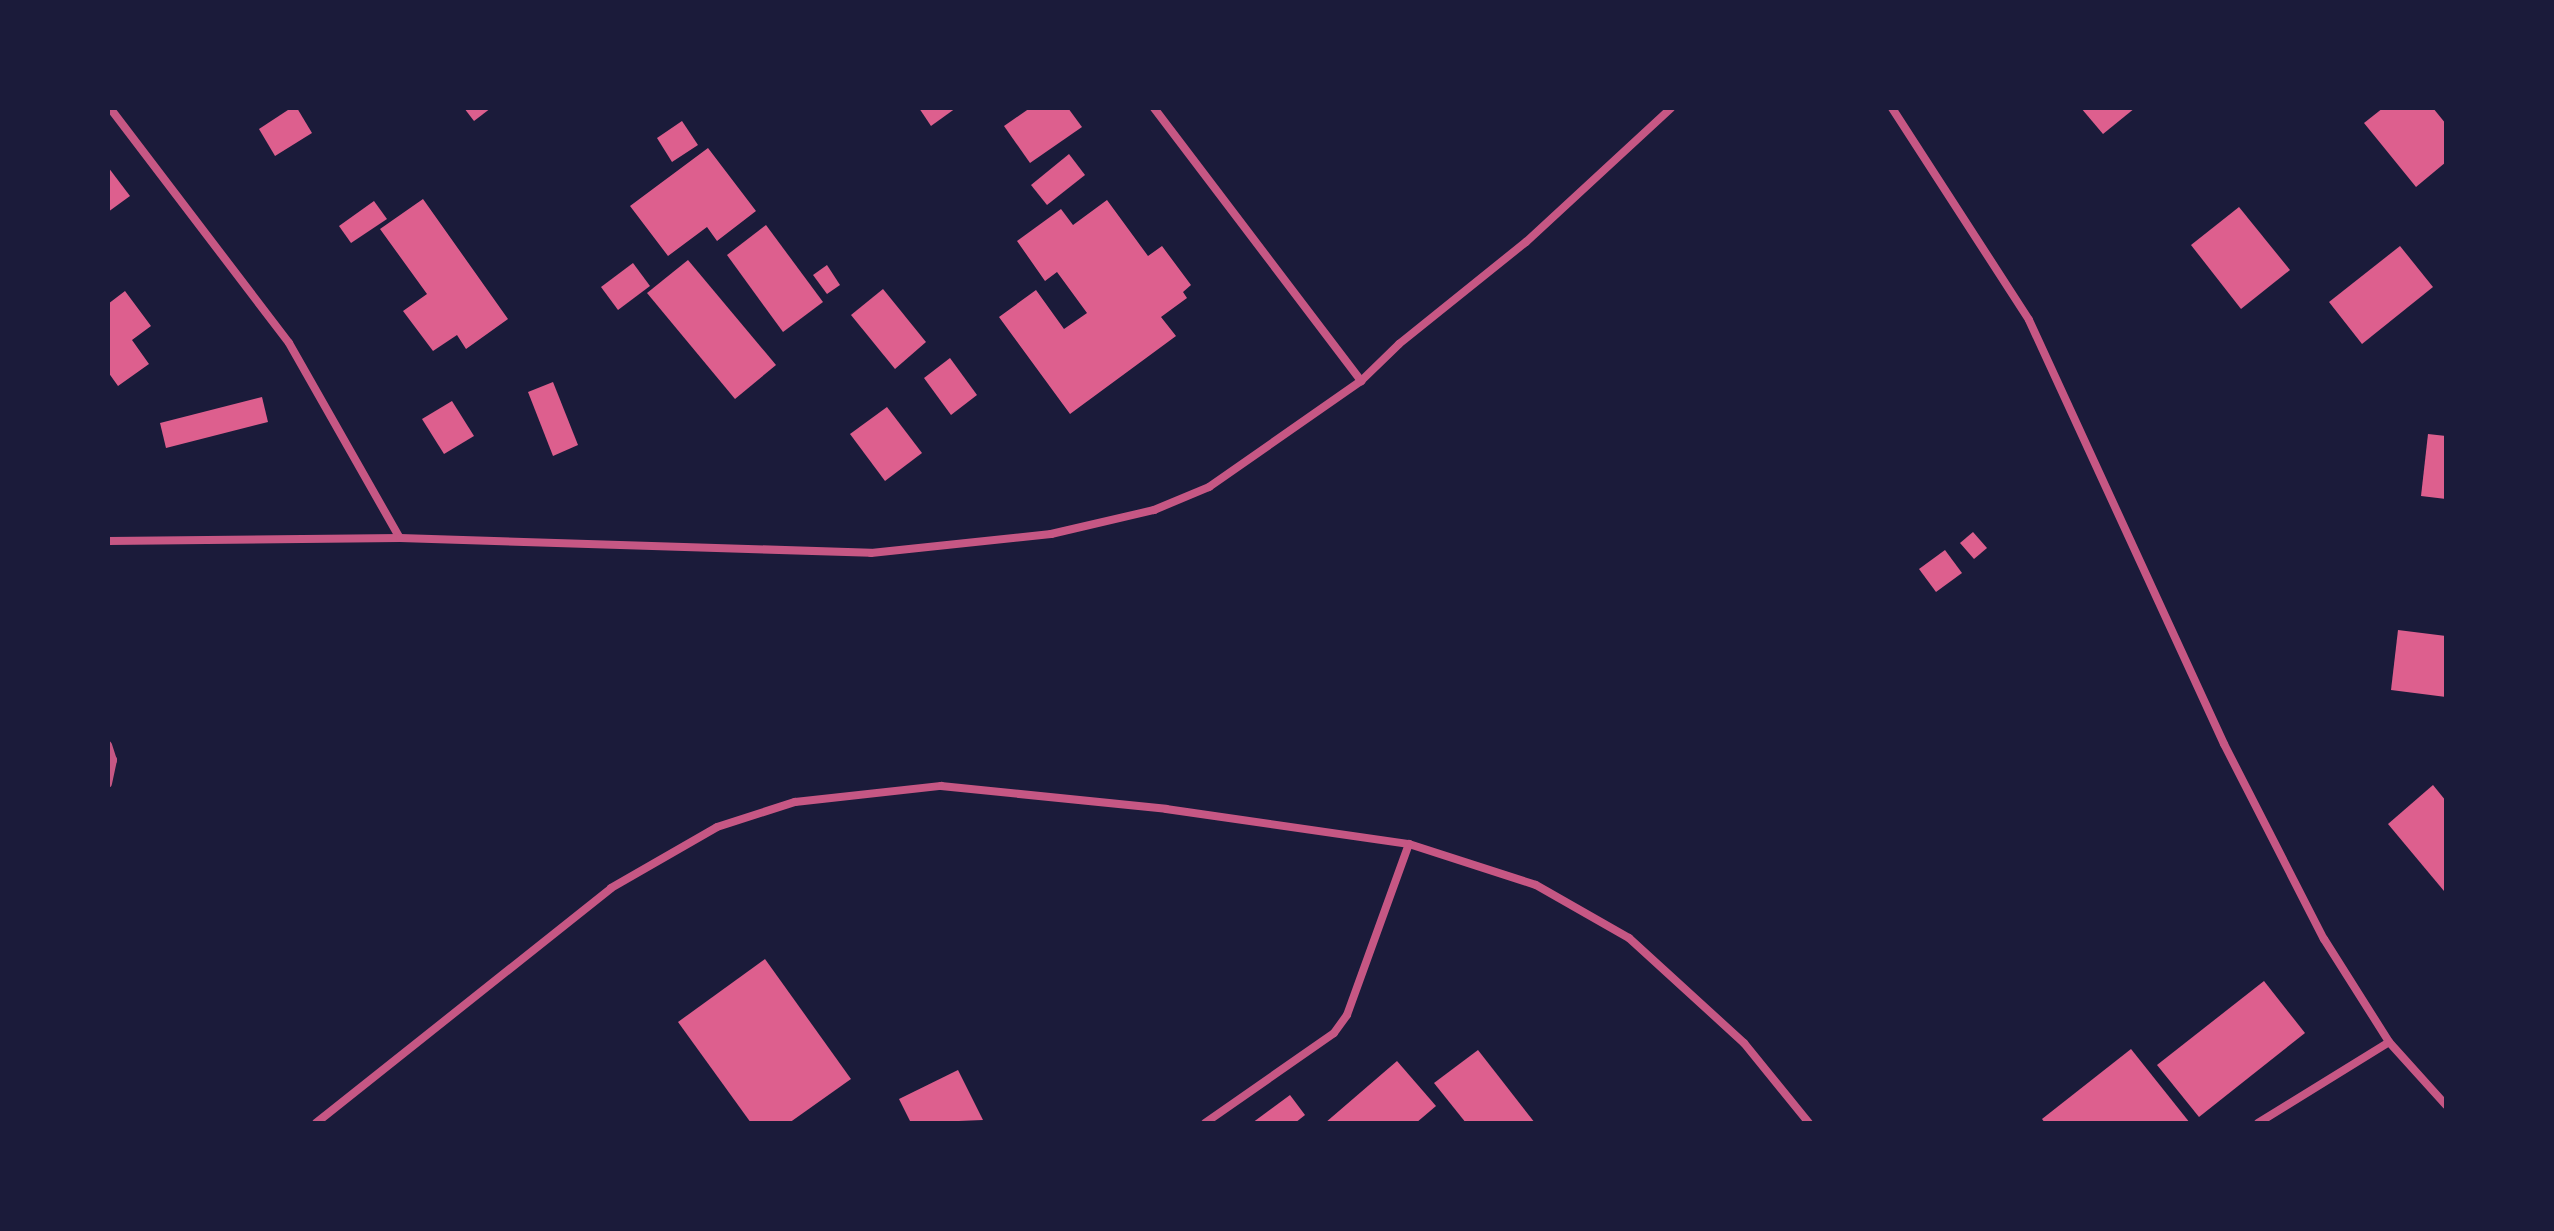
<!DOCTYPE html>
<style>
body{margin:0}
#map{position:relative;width:2554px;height:1231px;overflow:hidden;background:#1b1b3a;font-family:"IBM Plex Sans",sans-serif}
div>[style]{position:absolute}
.building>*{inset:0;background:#dd5f8e}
.minor>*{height:8px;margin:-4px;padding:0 4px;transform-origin:4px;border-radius:4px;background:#c65784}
span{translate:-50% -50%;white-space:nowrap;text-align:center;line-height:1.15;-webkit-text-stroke:7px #1b1b3a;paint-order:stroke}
.frame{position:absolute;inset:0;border:110px solid #1b1b3a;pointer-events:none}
</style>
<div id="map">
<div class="building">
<i style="clip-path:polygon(291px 108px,297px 108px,312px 133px,275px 156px,259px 129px)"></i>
<i style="clip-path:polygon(464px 108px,491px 108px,474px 121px)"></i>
<i style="clip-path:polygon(919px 108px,956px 108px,931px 126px)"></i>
<i style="clip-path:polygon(1030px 108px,1068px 108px,1082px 127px,1030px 163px,1004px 126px)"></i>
<i style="clip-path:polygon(2081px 108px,2135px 108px,2103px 134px)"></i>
<i style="clip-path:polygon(2383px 108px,2433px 108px,2446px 124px,2446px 162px,2416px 187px,2364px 123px)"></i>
<i style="clip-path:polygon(682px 121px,698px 145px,672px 162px,657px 138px)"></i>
<i style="clip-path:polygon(708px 148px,756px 211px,717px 241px,707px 227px,668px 256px,630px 206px)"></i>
<i style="clip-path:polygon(1069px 154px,1085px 175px,1047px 205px,1031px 185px)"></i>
<i style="clip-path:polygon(108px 167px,130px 196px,108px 212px)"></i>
<i style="clip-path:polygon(423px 199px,508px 319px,466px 349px,457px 335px,433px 351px,403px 311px,427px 294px,380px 229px)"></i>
<i style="clip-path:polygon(1107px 200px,1148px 256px,1162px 246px,1191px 285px,1183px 292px,1187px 298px,1161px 317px,1176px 336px,1070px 414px,999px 317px,1036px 290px,1064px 329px,1087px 313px,1057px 272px,1045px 281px,1017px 241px,1061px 209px,1073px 225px)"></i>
<i style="clip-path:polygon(374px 201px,387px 219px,351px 243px,339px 226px)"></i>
<i style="clip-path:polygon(2239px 207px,2290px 270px,2241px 309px,2191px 245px)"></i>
<i style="clip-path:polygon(766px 225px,823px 302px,783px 332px,727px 255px)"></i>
<i style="clip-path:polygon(2400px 246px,2433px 287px,2362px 344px,2329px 302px)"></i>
<i style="clip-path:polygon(688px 260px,776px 365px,735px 399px,647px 293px)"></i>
<i style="clip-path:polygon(633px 263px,650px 286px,618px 310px,601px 287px)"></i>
<i style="clip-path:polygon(827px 265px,840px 285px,827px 294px,813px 275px)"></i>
<i style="clip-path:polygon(883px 289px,926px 342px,895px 369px,851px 315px)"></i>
<i style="clip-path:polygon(125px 291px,151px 326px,132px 340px,149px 364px,118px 386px,108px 372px,108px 304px)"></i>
<i style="clip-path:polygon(950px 358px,977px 395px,951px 415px,924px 378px)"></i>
<i style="clip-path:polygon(553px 382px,578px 445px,553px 456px,528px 392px)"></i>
<i style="clip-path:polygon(262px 397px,268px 422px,166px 448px,160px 423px)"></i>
<i style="clip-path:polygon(452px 401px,474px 436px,444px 454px,422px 419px)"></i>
<i style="clip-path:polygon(887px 407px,922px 453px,885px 481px,850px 434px)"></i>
<i style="clip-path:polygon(2428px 434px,2446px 436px,2446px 499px,2421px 496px)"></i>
<i style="clip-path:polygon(1973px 532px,1987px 548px,1974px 559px,1960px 543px)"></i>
<i style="clip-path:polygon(1945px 550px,1962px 573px,1936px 592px,1919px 569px)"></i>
<i style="clip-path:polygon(2398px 630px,2446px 636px,2446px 697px,2391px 690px)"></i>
<i style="clip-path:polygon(2433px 785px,2446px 801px,2444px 891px,2388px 824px)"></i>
<i style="clip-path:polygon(765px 959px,851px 1079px,789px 1123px,751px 1123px,678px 1022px)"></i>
<i style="clip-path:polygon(2264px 981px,2305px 1033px,2199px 1117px,2157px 1065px)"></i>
<i style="clip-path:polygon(2131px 1049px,2190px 1123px,2045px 1123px,2042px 1119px)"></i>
<i style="clip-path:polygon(1478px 1050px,1535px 1123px,1466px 1123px,1434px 1083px)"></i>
<i style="clip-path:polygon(1397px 1061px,1436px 1106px,1416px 1123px,1325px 1123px)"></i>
<i style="clip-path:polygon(958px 1070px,983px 1120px,911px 1123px,899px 1099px)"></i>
<i style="clip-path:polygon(1290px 1095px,1305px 1115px,1295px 1123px,1252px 1123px)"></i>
</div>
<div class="minor">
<i style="left:110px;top:108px;width:295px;rotate:52.7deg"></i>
<i style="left:289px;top:343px;width:224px;rotate:60.4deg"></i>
<i style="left:1154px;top:108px;width:343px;rotate:52.8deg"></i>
<i style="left:1892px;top:108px;width:252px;rotate:57.1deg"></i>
<i style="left:2029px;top:320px;width:467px;rotate:65.3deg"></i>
<i style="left:2224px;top:744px;width:219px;rotate:62.9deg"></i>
<i style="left:2324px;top:939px;width:122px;rotate:57.7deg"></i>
<i style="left:2389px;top:1042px;width:85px;rotate:47.9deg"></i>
<i style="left:108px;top:541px;width:292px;rotate:-0.6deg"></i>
<i style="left:400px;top:538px;width:471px;rotate:1.8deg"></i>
<i style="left:871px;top:553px;width:181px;rotate:-6deg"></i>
<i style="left:1051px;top:534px;width:106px;rotate:-13.1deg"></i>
<i style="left:1154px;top:510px;width:60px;rotate:-22.7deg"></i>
<i style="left:1209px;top:487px;width:185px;rotate:-34.9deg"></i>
<i style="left:1361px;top:381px;width:53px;rotate:-44.2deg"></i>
<i style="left:1399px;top:344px;width:163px;rotate:-38.8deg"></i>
<i style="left:1526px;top:242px;width:197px;rotate:-42.7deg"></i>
<i style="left:108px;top:745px;width:16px;rotate:72deg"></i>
<i style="left:113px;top:760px;width:24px;rotate:102deg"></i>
<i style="left:316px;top:1123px;width:377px;rotate:-38.5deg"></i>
<i style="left:611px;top:888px;width:122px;rotate:-29.9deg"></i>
<i style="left:717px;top:827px;width:82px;rotate:-17.8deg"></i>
<i style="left:795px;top:802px;width:147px;rotate:-6.3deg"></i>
<i style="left:941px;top:786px;width:226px;rotate:5.8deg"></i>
<i style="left:1166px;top:809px;width:246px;rotate:8.2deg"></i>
<i style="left:1409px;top:844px;width:133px;rotate:17.9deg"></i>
<i style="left:1536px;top:885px;width:107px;rotate:29.7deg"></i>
<i style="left:1629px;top:938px;width:156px;rotate:42.4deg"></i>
<i style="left:1744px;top:1043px;width:103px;rotate:50.9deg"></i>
<i style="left:1205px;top:1123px;width:157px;rotate:-34.9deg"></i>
<i style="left:1334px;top:1033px;width:22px;rotate:-54deg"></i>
<i style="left:1347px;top:1015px;width:182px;rotate:-70.1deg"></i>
<i style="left:2258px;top:1123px;width:154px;rotate:-31.7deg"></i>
</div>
<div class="frame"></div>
</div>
